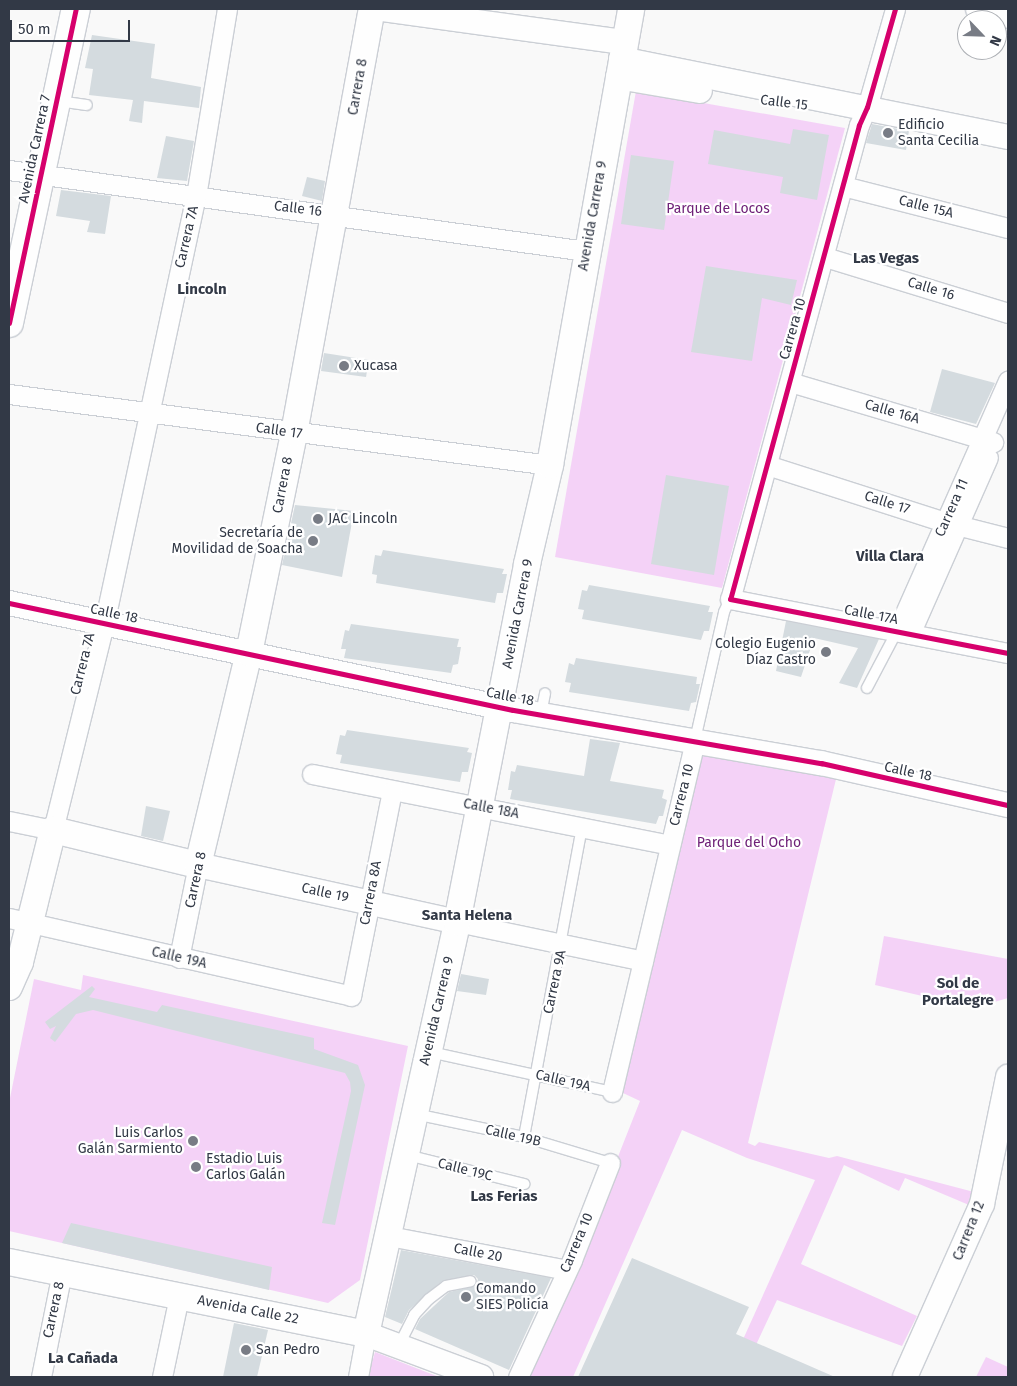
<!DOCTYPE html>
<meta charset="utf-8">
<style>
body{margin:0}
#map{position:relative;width:1017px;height:1386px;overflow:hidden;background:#f9f9f9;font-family:"Fira Sans",sans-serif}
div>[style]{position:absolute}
.green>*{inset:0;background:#f4d2f7}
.building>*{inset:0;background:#d4dbdf}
.roads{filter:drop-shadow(1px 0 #cbcfd5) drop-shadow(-1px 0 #cbcfd5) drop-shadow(0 1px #cbcfd5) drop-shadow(0 -1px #cbcfd5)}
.service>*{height:10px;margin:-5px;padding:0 5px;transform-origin:5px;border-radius:5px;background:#fefefe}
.minor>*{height:19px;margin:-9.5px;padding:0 9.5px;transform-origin:9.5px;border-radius:9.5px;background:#fefefe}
.tertiary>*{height:24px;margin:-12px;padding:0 12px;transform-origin:12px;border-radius:12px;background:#fefefe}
.secondary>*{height:26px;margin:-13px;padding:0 13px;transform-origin:13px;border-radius:13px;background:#fefefe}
.primary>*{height:28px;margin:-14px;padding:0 14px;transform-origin:14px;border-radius:14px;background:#fefefe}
.cycleway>*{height:5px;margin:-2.5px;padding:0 2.5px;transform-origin:2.5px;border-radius:2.5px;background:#d6006c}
.dots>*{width:14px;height:14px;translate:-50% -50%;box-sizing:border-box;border:2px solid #fff;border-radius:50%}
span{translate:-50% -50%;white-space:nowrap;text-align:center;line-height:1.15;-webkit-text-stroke:4.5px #fff;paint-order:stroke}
.street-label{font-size:14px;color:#323946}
.poi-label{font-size:14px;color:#323946}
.left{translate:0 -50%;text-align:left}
.right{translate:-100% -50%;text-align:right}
.park-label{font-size:14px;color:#6f2178}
.neighbourhood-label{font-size:15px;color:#323946;font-weight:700}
.frame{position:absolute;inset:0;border:10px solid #323946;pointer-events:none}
.north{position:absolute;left:957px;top:10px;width:50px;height:50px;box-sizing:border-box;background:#fff;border:1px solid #adb0b5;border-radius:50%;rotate:114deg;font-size:14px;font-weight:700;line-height:20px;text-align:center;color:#323946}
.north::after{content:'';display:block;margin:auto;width:18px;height:22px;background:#787c85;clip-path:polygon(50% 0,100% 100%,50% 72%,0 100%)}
.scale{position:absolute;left:10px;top:20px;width:120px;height:22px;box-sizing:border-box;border:2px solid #323946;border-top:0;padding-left:6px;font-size:15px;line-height:18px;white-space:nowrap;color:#323946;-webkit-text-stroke:4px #fff;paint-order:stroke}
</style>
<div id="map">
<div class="green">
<i style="clip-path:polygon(636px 91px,845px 128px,722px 588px,555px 557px)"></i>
<i style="clip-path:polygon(699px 749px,837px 775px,748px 1143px,755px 1146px,759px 1142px,829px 1158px,837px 1156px,974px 1192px,969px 1205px,905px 1178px,899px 1191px,844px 1165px,801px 1264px,917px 1316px,902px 1346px,777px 1300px,741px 1377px,726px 1377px,815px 1180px,747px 1158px,682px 1130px,573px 1377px,531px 1377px,525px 1375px,572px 1273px,640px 1101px,623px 1093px)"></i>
<i style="clip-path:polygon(884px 936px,1008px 959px,1008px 998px,974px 1008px,875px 985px)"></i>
<i style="clip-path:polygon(83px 975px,408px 1046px,360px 1280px,328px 1303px,9px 1231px,9px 1103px,34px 979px,81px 990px)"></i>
<i style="clip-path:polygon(375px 1352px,439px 1377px,368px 1377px)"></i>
<i style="clip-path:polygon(986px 1357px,1008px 1367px,1008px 1377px,976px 1377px)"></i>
</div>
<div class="building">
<i style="clip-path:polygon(92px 35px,155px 44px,151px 78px,201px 87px,199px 108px,144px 101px,142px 123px,129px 121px,133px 100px,89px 95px,93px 69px,85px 68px)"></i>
<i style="clip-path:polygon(872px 124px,909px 131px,906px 150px,866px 143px)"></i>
<i style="clip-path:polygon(793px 129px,829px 135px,817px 200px,780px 193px,783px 177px,708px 164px,714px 130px,790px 144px)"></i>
<i style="clip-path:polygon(166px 136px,194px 141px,187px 181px,157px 178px)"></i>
<i style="clip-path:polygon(631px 155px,674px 161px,664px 230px,621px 224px)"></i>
<i style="clip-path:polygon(307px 177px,325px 181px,322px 201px,302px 196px)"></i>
<i style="clip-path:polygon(61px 190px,111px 196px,105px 234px,87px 232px,90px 221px,56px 216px)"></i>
<i style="clip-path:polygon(706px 266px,797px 280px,791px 305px,762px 298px,752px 361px,691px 352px)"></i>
<i style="clip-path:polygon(324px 353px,369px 360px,366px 377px,321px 371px)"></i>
<i style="clip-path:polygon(942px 369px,995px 383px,976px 424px,930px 412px)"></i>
<i style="clip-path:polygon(666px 475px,729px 486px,714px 575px,651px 564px)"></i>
<i style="clip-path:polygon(295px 505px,354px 511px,342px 577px,282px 565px)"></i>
<i style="clip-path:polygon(383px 550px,504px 569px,502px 574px,507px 574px,503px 593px,497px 593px,495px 603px,376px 583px,377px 575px,372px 574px,375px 555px,381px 556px)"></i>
<i style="clip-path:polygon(589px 585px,710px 606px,708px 612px,713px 612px,709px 631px,704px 631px,701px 640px,582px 619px,584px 610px,578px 609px,582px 590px,587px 591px)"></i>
<i style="clip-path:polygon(786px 621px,879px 639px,857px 688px,839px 683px,858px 648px,814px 638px,801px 677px,776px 671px)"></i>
<i style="clip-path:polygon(351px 624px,459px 639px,457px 647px,461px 647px,458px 664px,453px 665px,451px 673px,344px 658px,346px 649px,341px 649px,345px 630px,349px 631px)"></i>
<i style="clip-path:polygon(576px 658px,697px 677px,696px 684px,700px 684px,696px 702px,691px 703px,689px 711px,569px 692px,571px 683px,565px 682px,569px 663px,574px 665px)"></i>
<i style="clip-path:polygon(347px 730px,469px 748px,467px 752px,472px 753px,468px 772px,462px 772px,460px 782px,340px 763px,342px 755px,336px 754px,340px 735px,345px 736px)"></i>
<i style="clip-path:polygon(590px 739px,620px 743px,610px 781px,664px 790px,662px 798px,667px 800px,663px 816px,659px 816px,656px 824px,510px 799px,512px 790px,508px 790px,511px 771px,515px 772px,517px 765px,584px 776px)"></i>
<i style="clip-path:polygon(146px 806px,170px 811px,163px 841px,141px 836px)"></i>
<i style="clip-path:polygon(461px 974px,489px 979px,486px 995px,457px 991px)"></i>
<i style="clip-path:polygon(92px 986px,95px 989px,89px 997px,157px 1012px,162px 1005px,314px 1038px,314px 1049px,358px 1065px,365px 1085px,335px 1225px,322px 1223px,351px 1091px,350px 1082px,345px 1073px,93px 1010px,76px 1014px,55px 1042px,50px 1038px,56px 1026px,50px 1029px,45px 1022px)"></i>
<i style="clip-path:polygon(71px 1223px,272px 1267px,269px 1290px,62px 1243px)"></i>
<i style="clip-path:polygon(401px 1250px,551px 1278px,509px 1370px,415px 1329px,420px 1319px,449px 1292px,476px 1286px,478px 1279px,474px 1275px,442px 1281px,409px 1310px,402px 1324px,385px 1317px)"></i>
<i style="clip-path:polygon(632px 1258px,749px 1307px,736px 1334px,835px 1377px,578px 1377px)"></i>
<i style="clip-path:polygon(234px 1323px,268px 1330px,257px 1377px,223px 1377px)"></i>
</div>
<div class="roads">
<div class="service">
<i style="left:58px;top:101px;width:29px;rotate:8deg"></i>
<i style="left:867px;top:688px;width:64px;rotate:-62.2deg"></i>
<i style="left:541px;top:714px;width:21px;rotate:-79deg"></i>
<i style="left:695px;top:740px;width:131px;rotate:-77.2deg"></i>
<i style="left:724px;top:612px;width:14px;rotate:-65deg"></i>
<i style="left:430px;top:1052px;width:186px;rotate:12.4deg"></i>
<i style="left:415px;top:1114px;width:111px;rotate:11.9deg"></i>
<i style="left:524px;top:1137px;width:90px;rotate:16.8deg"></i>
<i style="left:524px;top:1137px;width:315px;rotate:-79.4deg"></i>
<i style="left:407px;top:1155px;width:121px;rotate:13.9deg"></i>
<i style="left:399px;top:1345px;width:34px;rotate:-63deg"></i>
<i style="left:414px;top:1315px;width:22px;rotate:-47deg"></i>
<i style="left:429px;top:1299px;width:21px;rotate:-37deg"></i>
<i style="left:446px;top:1286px;width:25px;rotate:-11deg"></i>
</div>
<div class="minor">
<i style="left:895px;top:9px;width:102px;rotate:105.9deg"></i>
<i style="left:867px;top:107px;width:20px;rotate:114deg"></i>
<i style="left:859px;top:125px;width:491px;rotate:105.2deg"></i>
<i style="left:730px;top:599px;width:283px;rotate:11deg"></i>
<i style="left:975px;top:9px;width:34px;rotate:15deg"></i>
<i style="left:9px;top:170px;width:583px;rotate:7.99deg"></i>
<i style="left:843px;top:186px;width:170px;rotate:14.3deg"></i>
<i style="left:825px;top:257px;width:191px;rotate:17deg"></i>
<i style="left:790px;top:382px;width:212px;rotate:16.5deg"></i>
<i style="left:9px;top:394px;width:546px;rotate:7.48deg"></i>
<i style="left:767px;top:465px;width:187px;rotate:17.8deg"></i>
<i style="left:945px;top:522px;width:65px;rotate:14.3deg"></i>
<i style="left:897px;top:631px;width:274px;rotate:-66.1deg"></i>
<i style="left:910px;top:634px;width:193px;rotate:-66.2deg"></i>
<i style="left:312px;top:774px;width:365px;rotate:11.2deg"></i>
<i style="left:9px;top:821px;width:45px;rotate:11.6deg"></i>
<i style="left:53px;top:830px;width:212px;rotate:-76.1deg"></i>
<i style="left:104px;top:624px;width:438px;rotate:-77.9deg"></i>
<i style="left:196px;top:196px;width:190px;rotate:-80.6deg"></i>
<i style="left:9px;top:918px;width:351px;rotate:12.8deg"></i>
<i style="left:351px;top:996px;width:209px;rotate:-78.7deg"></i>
<i style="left:457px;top:922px;width:190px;rotate:11.8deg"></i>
<i style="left:179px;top:958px;width:95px;rotate:-78.5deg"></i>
<i style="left:612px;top:1092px;width:362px;rotate:-76.7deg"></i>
<i style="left:389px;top:1236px;width:181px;rotate:10.8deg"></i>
<i style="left:41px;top:1377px;width:107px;rotate:-78.7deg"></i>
<i style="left:162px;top:1377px;width:83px;rotate:-78.1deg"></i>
<i style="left:358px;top:1377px;width:44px;rotate:-79.5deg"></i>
<i style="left:518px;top:1377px;width:129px;rotate:-65.2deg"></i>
<i style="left:572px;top:1260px;width:104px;rotate:-68.6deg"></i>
</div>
<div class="tertiary">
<i style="left:382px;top:9px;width:244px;rotate:7.8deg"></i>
<i style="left:621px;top:59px;width:395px;rotate:11.4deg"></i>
<i style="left:618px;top:77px;width:83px;rotate:9.7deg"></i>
<i style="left:9px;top:603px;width:515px;rotate:11.99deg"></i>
<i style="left:513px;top:710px;width:313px;rotate:9.8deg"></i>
<i style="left:821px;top:763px;width:192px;rotate:12.7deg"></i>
<i style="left:198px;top:865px;width:265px;rotate:12.4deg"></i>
<i style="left:366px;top:1334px;width:123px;rotate:20.5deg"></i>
<i style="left:905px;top:1377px;width:189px;rotate:-66deg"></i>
<i style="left:982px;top:1204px;width:130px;rotate:-78.4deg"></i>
</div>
<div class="secondary">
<i style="left:9px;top:987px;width:27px;rotate:-66deg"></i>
<i style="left:20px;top:962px;width:136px;rotate:-76deg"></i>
<i style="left:53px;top:830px;width:149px;rotate:13.6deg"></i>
<i style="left:198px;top:865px;width:218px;rotate:-76.5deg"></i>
<i style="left:249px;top:653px;width:225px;rotate:-78.4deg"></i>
<i style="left:294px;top:433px;width:431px;rotate:-79.6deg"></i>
<i style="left:9px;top:1262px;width:364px;rotate:11.4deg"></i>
<i style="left:366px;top:1334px;width:422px;rotate:-77.5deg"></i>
<i style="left:457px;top:922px;width:365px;rotate:-78.9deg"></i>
<i style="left:527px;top:564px;width:102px;rotate:-76.9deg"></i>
<i style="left:550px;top:465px;width:463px;rotate:-79.9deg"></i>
</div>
<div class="primary">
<i style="left:9px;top:323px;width:321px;rotate:-78deg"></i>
</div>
</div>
<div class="cycleway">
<i style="left:895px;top:9px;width:102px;rotate:105.9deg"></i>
<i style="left:867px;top:107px;width:20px;rotate:114deg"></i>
<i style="left:859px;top:125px;width:491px;rotate:105.2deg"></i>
<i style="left:730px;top:599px;width:283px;rotate:11deg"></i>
<i style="left:9px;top:323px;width:321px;rotate:-78deg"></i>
<i style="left:9px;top:603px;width:515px;rotate:11.99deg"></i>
<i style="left:513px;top:710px;width:313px;rotate:9.8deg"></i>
<i style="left:821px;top:763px;width:192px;rotate:12.7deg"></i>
</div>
<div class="dots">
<i style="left:888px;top:133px;background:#787c85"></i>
<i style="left:344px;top:366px;background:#787c85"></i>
<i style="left:318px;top:519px;background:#787c85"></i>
<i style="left:313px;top:541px;background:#787c85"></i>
<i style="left:826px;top:652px;background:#787c85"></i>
<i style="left:193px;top:1141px;background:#787c85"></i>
<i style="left:196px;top:1167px;background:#787c85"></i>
<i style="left:466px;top:1297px;background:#787c85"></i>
<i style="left:246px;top:1350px;background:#787c85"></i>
</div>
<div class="street-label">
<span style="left:358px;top:87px;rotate:-80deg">Carrera 8</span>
<span style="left:784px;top:103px;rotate:7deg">Calle 15</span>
<span style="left:35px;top:149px;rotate:-78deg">Avenida Carrera 7</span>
<span style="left:926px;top:207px;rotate:14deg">Calle 15A</span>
<span style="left:298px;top:209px;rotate:7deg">Calle 16</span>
<span style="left:593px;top:216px;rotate:-80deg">Avenida Carrera 9</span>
<span style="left:187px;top:237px;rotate:-77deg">Carrera 7A</span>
<span style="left:931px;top:289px;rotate:17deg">Calle 16</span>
<span style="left:793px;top:329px;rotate:-74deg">Carrera 10</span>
<span style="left:892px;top:412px;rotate:16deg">Calle 16A</span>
<span style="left:279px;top:431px;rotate:8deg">Calle 17</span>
<span style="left:283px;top:485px;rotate:-79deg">Carrera 8</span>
<span style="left:887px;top:503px;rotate:18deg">Calle 17</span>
<span style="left:952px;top:508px;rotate:-66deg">Carrera 11</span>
<span style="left:114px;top:614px;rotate:12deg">Calle 18</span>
<span style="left:518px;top:614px;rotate:-79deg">Avenida Carrera 9</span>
<span style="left:871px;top:615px;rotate:11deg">Calle 17A</span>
<span style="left:83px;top:664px;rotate:-76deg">Carrera 7A</span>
<span style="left:510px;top:697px;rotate:11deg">Calle 18</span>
<span style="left:908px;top:772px;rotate:12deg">Calle 18</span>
<span style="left:682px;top:795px;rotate:-76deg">Carrera 10</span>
<span style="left:491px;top:809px;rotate:11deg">Calle 18A</span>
<span style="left:196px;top:880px;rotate:-78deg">Carrera 8</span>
<span style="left:325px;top:893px;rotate:12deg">Calle 19</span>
<span style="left:371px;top:893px;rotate:-79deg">Carrera 8A</span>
<span style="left:179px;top:958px;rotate:13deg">Calle 19A</span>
<span style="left:555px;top:982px;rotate:-78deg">Carrera 9A</span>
<span style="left:437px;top:1011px;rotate:-77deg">Avenida Carrera 9</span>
<span style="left:563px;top:1081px;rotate:13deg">Calle 19A</span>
<span style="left:513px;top:1136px;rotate:13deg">Calle 19B</span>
<span style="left:465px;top:1170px;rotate:14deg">Calle 19C</span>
<span style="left:969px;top:1231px;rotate:-68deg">Carrera 12</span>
<span style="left:577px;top:1243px;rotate:-67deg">Carrera 10</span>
<span style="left:478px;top:1253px;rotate:11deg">Calle 20</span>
<span style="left:54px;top:1310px;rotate:-78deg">Carrera 8</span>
<span style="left:248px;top:1310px;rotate:11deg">Avenida Calle 22</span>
</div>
<div class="poi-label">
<span class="left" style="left:898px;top:133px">Edificio<br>Santa Cecilia</span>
<span class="left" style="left:354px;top:366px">Xucasa</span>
<span class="left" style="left:328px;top:519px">JAC Lincoln</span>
<span class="right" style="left:303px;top:541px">Secretaría de<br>Movilidad de Soacha</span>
<span class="right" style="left:816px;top:652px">Colegio Eugenio<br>Díaz Castro</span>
<span class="right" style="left:183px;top:1141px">Luis Carlos<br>Galán Sarmiento</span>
<span class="left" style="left:206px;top:1167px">Estadio Luis<br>Carlos Galán</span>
<span class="left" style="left:476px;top:1297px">Comando<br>SIES Policía</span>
<span class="left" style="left:256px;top:1350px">San Pedro</span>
</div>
<div class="park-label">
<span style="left:718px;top:209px">Parque de Locos</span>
<span style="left:749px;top:843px">Parque del Ocho</span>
</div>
<div class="neighbourhood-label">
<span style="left:886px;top:259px">Las Vegas</span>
<span style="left:202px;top:290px">Lincoln</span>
<span style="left:890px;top:557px">Villa Clara</span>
<span style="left:467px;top:916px">Santa Helena</span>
<span style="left:958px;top:992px">Sol de<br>Portalegre</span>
<span style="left:504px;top:1197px">Las Ferias</span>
<span style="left:83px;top:1359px">La Cañada</span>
</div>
<div class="frame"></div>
<div class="north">N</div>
<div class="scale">50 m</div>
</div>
